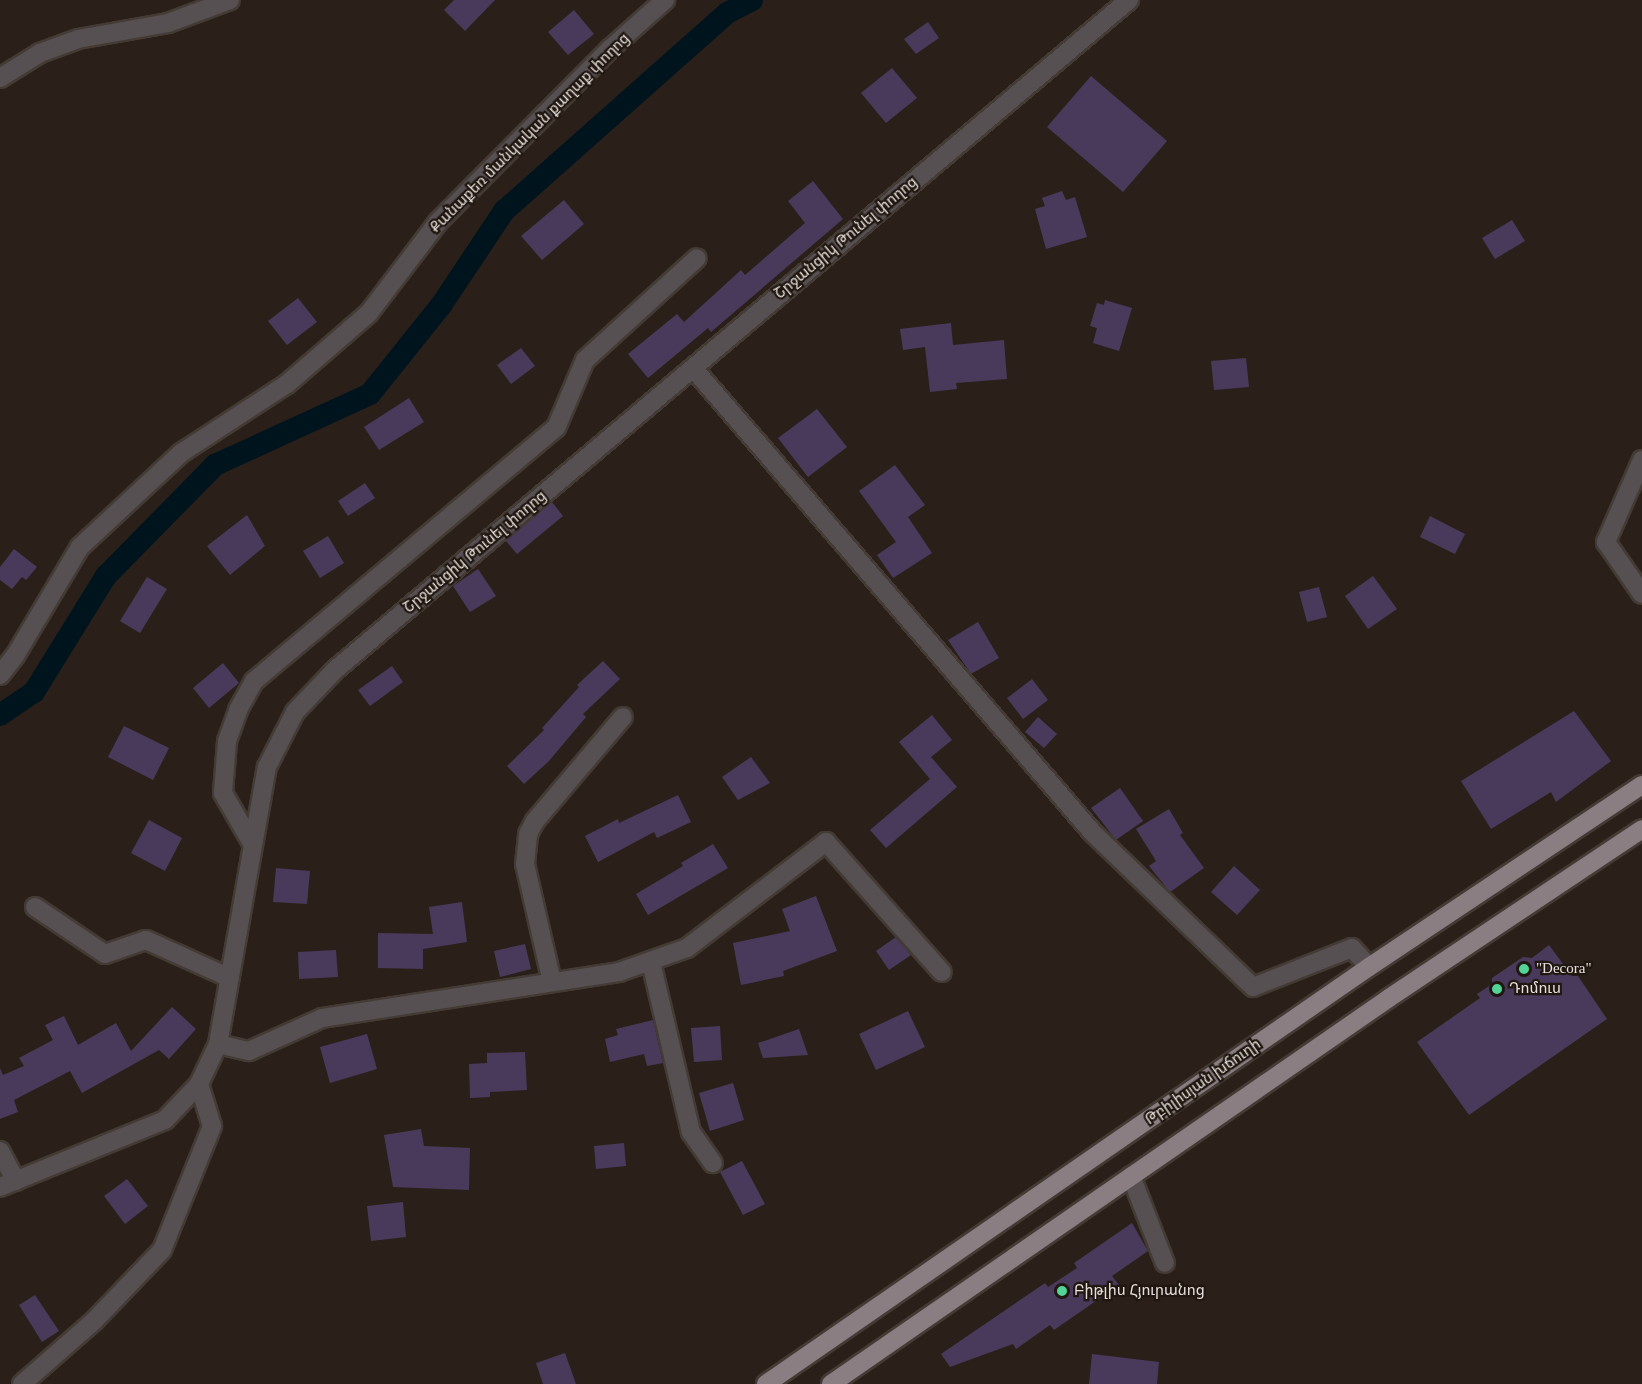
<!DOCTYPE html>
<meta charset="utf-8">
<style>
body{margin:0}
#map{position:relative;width:1642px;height:1384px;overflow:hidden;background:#2a2019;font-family:"Times New Roman","Noto Sans Armenian",serif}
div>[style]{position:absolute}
.canal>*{height:22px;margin:-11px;padding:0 11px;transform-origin:11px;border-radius:11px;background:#00141e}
.building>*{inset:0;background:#493a5b}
.roads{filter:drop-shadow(2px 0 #443b34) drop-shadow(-2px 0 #443b34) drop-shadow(0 2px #443b34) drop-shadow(0 -2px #443b34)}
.minor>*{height:18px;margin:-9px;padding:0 9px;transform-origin:9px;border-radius:9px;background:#565053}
.major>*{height:18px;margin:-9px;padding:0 9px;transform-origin:9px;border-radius:9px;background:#8a7e83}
.dots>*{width:16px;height:16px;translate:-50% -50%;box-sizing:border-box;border:3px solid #201710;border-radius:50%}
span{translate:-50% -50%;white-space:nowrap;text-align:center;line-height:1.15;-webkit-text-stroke:4.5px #201710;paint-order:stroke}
.street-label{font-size:15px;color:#e6dfdb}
.poi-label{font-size:15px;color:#e6dfdb}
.left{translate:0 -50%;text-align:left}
</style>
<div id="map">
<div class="canal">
<i style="left:0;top:715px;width:41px;rotate:-34.1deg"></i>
<i style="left:34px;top:692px;width:137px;rotate:-58.2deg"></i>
<i style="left:106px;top:576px;width:156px;rotate:-45.5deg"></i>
<i style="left:215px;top:465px;width:170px;rotate:-24.6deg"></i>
<i style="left:370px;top:394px;width:115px;rotate:-51.3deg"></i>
<i style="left:442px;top:304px;width:112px;rotate:-56.3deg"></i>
<i style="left:504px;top:211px;width:298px;rotate:-41.6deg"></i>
<i style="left:727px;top:13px;width:28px;rotate:-27deg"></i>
</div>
<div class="building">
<i style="clip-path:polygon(454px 0,495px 0,465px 31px,444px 10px)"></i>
<i style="clip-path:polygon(574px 10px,594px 34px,568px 55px,548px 32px)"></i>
<i style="clip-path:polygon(928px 22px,939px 38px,916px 54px,904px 39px)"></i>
<i style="clip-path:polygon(892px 68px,917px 98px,886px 123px,861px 93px)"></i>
<i style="clip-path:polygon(1091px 76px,1167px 141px,1123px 192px,1047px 127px)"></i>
<i style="clip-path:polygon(813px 181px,843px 219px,711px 332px,708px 328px,648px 378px,628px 354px,677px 314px,684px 322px,741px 270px,745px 275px,805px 223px,788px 201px)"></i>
<i style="clip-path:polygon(1062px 191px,1066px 200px,1075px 197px,1087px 237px,1046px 249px,1035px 209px,1045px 206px,1042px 198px)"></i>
<i style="clip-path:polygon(564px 200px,584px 224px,542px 260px,521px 236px)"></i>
<i style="clip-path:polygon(1512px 220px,1525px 241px,1495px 259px,1482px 238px)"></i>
<i style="clip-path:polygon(298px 298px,317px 322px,287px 345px,268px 321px)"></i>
<i style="clip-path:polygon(1105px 300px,1132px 308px,1119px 351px,1093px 343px,1097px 328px,1090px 326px,1097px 303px,1104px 305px)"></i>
<i style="clip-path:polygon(951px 323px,953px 345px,1004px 340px,1007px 379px,956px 383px,957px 389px,930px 392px,925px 347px,903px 350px,900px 329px)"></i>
<i style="clip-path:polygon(521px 348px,535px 366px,511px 384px,497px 365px)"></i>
<i style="clip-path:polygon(1246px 358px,1249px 387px,1214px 390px,1211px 361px)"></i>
<i style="clip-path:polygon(409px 398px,424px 422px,379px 450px,364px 427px)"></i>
<i style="clip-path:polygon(817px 409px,847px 447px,808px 477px,778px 438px)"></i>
<i style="clip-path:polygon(895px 465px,925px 505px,908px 517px,932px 553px,893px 578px,877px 555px,896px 542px,859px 491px)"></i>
<i style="clip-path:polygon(365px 483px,375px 498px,348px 516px,338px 501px)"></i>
<i style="clip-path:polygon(552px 502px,563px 516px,517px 554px,506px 541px)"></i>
<i style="clip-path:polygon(247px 515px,265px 546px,230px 575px,207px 546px)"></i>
<i style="clip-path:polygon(1430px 516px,1465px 534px,1455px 554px,1420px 537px)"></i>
<i style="clip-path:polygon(328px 536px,344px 563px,320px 578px,303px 551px)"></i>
<i style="clip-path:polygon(14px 549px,37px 567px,26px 580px,22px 577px,12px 589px,0 580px,0 567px)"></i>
<i style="clip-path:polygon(478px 569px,496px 596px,470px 612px,453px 586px)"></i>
<i style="clip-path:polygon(1373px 576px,1397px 609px,1368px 629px,1345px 596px)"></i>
<i style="clip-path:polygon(147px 577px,167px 589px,140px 633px,120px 621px)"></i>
<i style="clip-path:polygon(1319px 587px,1327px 617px,1307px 622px,1299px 592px)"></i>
<i style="clip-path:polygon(978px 622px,999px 658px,971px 674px,948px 640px)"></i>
<i style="clip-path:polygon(603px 661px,620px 679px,583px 714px,586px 717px,549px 761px,524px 784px,507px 766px,544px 730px,542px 728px,579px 687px,577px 685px)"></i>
<i style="clip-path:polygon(223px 663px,239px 683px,209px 708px,193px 688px)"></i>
<i style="clip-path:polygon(392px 666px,403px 682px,370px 706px,358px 690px)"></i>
<i style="clip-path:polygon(1032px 679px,1048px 700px,1023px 719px,1007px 698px)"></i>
<i style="clip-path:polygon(1574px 711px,1611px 761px,1556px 802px,1551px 792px,1491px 829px,1461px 781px)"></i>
<i style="clip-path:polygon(932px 715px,952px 740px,931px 757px,957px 787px,886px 848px,870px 830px,930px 779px,899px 742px)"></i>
<i style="clip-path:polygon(1038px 717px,1057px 734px,1044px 748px,1025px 732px)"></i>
<i style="clip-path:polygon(124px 726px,169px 748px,153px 780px,108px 757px)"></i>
<i style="clip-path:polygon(751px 757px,770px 783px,738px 800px,722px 777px)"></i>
<i style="clip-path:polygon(1120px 788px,1143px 821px,1116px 840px,1091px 808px)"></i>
<i style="clip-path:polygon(678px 795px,691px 822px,657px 838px,654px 832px,598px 862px,585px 836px,618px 819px,619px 823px)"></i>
<i style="clip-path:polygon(1169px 809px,1183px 833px,1180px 835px,1204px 868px,1170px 892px,1149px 866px,1156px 861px,1136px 829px)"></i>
<i style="clip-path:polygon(149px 820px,182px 838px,165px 871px,131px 853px)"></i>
<i style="clip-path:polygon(713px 844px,728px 868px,648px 915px,636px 894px,683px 866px,681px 863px)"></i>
<i style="clip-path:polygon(1234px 866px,1260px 890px,1237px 915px,1211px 892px)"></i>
<i style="clip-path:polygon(276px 868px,310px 871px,307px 904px,273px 902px)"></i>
<i style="clip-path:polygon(816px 896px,837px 951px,783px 971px,784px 976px,741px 985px,733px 943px,790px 931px,782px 909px)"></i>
<i style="clip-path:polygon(462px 902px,467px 942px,423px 949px,423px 969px,378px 968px,378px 933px,433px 934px,429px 907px)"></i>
<i style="clip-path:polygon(896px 937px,911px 955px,889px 970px,876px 951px)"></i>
<i style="clip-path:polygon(525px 944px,531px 969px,500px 977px,494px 951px)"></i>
<i style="clip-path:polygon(1549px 945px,1572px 976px,1578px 976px,1607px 1019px,1469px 1115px,1417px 1042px,1480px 998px,1477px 994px,1492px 984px,1492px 978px,1523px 957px,1532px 958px)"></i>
<i style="clip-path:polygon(336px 950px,338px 977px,299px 979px,298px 952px)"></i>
<i style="clip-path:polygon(172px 1007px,196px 1029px,169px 1059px,159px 1050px,82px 1093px,70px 1071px,14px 1100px,18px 1112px,0 1119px,0 1068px,3px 1075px,24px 1066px,19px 1058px,53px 1040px,45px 1025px,64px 1016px,78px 1045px,116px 1023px,131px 1051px)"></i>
<i style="clip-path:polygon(908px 1011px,925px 1047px,876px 1070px,859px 1034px)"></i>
<i style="clip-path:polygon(653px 1020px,663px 1063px,647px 1066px,644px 1054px,610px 1062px,605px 1039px,618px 1035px,616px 1029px)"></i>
<i style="clip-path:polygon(720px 1026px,722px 1060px,694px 1062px,691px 1028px)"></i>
<i style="clip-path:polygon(799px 1029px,808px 1055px,763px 1058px,758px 1043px)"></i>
<i style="clip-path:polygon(367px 1034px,377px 1069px,330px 1083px,320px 1047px)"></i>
<i style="clip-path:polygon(525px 1052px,527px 1090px,490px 1092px,490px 1097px,470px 1098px,469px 1064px,487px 1063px,487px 1053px)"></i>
<i style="clip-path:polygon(733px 1083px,744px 1120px,710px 1131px,699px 1093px)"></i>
<i style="clip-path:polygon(421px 1129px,424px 1146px,470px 1148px,469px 1190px,393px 1187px,384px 1135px)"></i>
<i style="clip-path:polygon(624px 1143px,626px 1166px,596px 1169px,594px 1146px)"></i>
<i style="clip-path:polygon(742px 1161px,765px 1204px,743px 1215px,720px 1172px)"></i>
<i style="clip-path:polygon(127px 1179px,148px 1206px,125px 1224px,104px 1196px)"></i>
<i style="clip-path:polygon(403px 1202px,406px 1237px,371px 1241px,367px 1206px)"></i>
<i style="clip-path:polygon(1132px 1223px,1148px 1251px,1112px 1276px,1119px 1285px,1054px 1330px,1050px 1325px,1016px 1349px,1013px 1344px,950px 1367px,941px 1354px,1045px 1283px,1048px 1287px,1077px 1268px,1074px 1263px)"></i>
<i style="clip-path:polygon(35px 1295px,59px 1331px,42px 1342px,19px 1305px)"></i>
<i style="clip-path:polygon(565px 1353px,576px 1384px,543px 1384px,536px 1363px)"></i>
<i style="clip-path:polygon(1092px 1354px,1159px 1362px,1157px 1384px,1089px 1384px)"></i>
</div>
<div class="roads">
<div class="minor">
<i style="left:0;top:78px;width:47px;rotate:-32deg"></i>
<i style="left:40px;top:53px;width:40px;rotate:-20.2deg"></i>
<i style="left:78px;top:39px;width:91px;rotate:-10.1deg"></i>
<i style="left:168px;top:23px;width:66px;rotate:-20.4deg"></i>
<i style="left:693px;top:368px;width:613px;rotate:49.3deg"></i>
<i style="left:1093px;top:833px;width:222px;rotate:43.9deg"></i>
<i style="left:1253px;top:987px;width:106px;rotate:-21.5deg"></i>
<i style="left:1352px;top:948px;width:25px;rotate:48deg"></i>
<i style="left:1642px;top:460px;width:90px;rotate:113.7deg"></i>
<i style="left:1606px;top:542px;width:63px;rotate:55.3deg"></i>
<i style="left:0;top:675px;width:24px;rotate:-52deg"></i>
<i style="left:15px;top:656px;width:127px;rotate:-59.2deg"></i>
<i style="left:80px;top:547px;width:138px;rotate:-42.9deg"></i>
<i style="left:181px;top:453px;width:126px;rotate:-33.1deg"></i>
<i style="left:287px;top:384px;width:108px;rotate:-40.9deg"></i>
<i style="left:369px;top:313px;width:114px;rotate:-52.8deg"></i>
<i style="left:438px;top:222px;width:244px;rotate:-45.2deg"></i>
<i style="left:610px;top:49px;width:74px;rotate:-41.7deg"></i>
<i style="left:253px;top:845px;width:60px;rotate:-120deg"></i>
<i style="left:223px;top:793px;width:52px;rotate:-85.6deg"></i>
<i style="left:227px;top:741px;width:33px;rotate:-70deg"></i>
<i style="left:238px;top:710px;width:33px;rotate:-61deg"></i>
<i style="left:254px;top:681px;width:394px;rotate:-40deg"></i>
<i style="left:556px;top:428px;width:74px;rotate:-66.9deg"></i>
<i style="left:585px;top:360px;width:151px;rotate:-42.3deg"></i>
<i style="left:35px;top:907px;width:84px;rotate:33.9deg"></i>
<i style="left:105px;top:954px;width:43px;rotate:-18.9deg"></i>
<i style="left:146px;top:940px;width:92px;rotate:24.3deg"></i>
<i style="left:651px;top:962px;width:175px;rotate:76.8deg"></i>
<i style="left:691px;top:1132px;width:38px;rotate:55deg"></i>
<i style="left:552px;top:982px;width:121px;rotate:-102.9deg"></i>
<i style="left:525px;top:864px;width:30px;rotate:-84deg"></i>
<i style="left:528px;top:834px;width:15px;rotate:-62deg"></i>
<i style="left:535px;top:821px;width:136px;rotate:-49.8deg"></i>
<i style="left:218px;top:1044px;width:32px;rotate:13deg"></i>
<i style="left:249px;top:1051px;width:80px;rotate:-24.3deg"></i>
<i style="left:322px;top:1018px;width:301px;rotate:-8.8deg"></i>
<i style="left:619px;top:972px;width:72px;rotate:-19.4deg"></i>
<i style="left:687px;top:948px;width:175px;rotate:-37.3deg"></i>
<i style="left:826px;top:842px;width:174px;rotate:48.3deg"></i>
<i style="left:0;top:1151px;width:34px;rotate:62deg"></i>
<i style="left:1131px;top:1176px;width:93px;rotate:68.7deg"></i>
<i style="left:0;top:1187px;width:178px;rotate:-22.1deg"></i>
<i style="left:165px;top:1120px;width:50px;rotate:-46.6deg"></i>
<i style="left:199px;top:1084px;width:44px;rotate:-64.6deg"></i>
<i style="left:218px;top:1044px;width:281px;rotate:-80deg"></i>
<i style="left:267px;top:767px;width:62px;rotate:-63deg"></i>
<i style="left:295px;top:712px;width:58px;rotate:-46.4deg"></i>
<i style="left:335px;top:670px;width:1039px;rotate:-40.16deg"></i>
<i style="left:22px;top:1384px;width:96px;rotate:-41.2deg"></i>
<i style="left:94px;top:1321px;width:98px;rotate:-46.2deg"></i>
<i style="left:162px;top:1250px;width:134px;rotate:-68deg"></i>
<i style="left:212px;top:1126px;width:44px;rotate:-107.2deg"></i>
</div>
<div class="major">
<i style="left:766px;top:1384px;width:733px;rotate:-34.67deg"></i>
<i style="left:1369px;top:967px;width:328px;rotate:-33.7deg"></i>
<i style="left:831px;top:1384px;width:678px;rotate:-34.67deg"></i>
<i style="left:1389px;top:998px;width:304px;rotate:-33.7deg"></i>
</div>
</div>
<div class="dots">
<i style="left:1524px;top:969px;background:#53d396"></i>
<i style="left:1497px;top:989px;background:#53d396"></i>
<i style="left:1062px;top:1291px;background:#53d396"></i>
</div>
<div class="street-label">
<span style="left:530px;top:133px;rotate:-45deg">Քանաքեռ մանկական քաղաք փողոց</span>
<span style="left:846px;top:238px;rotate:-40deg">Շրջանցիկ Թունել փողոց</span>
<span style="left:475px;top:552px;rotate:-40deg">Շրջանցիկ Թունել փողոց</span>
<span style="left:1203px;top:1082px;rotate:-35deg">Թբիլիսյան խճուղի</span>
</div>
<div class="poi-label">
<span class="left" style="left:1536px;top:969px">"Decora"</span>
<span class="left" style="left:1509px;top:989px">Դոմուս</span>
<span class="left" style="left:1074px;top:1291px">Բիթլիս Հյուրանոց</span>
</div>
</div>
